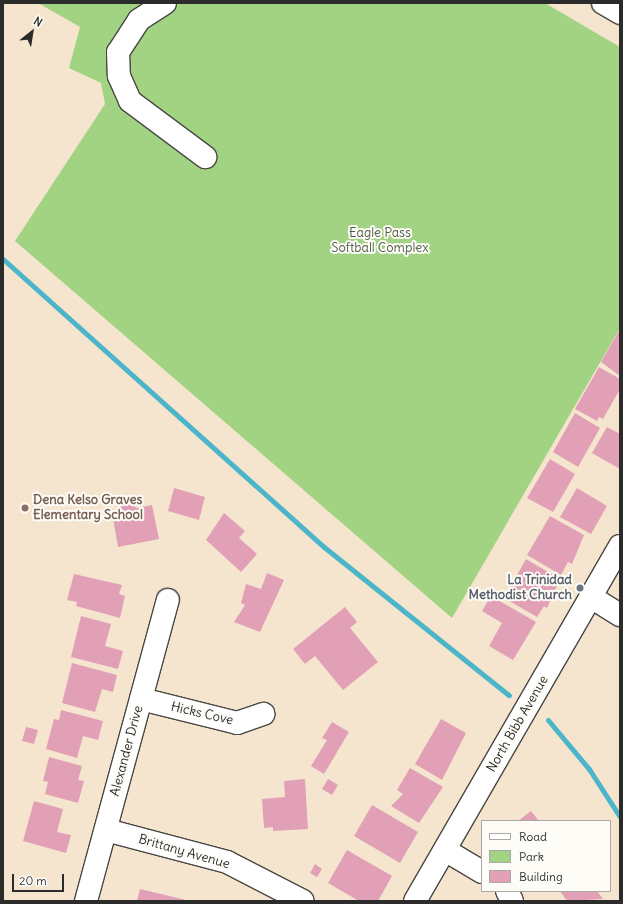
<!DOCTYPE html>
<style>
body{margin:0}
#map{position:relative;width:623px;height:904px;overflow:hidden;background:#f6e5ce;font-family:Delius,sans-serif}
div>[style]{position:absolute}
.green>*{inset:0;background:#a1d382}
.stream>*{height:5px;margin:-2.5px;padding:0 2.5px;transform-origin:2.5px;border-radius:2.5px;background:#4cb5ca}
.building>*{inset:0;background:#e1a0b6}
.roads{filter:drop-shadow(1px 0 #494743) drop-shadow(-1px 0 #494743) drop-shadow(0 1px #494743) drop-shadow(0 -1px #494743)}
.minor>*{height:22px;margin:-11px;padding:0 11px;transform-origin:11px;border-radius:11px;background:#fff}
.major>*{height:22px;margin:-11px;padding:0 11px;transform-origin:11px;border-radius:11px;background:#fff}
.dots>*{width:11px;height:11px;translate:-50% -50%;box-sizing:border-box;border:2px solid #fdfcf7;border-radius:50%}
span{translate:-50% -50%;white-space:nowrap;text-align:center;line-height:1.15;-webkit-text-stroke:4px #fdfcf7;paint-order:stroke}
.park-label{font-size:13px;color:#4e5d45}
.education-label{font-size:13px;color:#785e54;font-weight:700}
.left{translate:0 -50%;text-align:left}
.worship-label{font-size:13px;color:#5b616d;font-weight:700}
.right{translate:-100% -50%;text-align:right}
.street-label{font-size:13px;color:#2b2b2b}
.frame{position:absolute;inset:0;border:4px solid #2b2b2b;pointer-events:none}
.legend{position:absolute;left:481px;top:820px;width:130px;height:72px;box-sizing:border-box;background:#fdfcf7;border:1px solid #a9a8a5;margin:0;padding:5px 7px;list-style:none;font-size:12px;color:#2b2b2b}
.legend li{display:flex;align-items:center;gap:8px;height:20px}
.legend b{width:20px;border:1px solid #a9a8a5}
.north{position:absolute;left:12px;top:12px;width:40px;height:40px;-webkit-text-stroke:3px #fdfcf7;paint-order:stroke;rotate:30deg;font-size:11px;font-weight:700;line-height:16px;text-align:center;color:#2b2b2b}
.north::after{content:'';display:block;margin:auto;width:14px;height:18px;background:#2b2b2b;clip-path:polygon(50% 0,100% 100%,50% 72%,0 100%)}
.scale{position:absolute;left:12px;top:874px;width:52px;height:18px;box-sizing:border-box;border:2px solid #2b2b2b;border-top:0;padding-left:5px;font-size:12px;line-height:14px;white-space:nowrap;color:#2b2b2b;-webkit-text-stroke:3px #fdfcf7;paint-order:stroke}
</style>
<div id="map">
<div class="green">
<i style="clip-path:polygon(38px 3px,545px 3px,620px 47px,620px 328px,452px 618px,15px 241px,105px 104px,101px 83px,69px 68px,80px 27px)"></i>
</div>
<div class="stream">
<i style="left:3px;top:259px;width:431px;rotate:41.9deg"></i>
<i style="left:324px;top:547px;width:237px;rotate:38.7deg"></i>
<i style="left:548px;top:720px;width:64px;rotate:50.1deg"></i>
<i style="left:589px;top:769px;width:57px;rotate:57.1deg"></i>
</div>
<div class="building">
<i style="clip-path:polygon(620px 329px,620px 376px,601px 362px)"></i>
<i style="clip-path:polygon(599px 367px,620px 379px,620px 389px,603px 419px,599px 417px,597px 421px,575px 409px)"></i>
<i style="clip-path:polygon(575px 413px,600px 428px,578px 467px,553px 452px)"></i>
<i style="clip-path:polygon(607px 427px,620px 434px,620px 469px,592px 453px)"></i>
<i style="clip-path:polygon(550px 459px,575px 474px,553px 512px,527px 498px)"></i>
<i style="clip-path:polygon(174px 488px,205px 497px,199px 520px,168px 511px)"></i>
<i style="clip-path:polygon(577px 488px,607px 506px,591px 534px,560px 517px)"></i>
<i style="clip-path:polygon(125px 500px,137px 508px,152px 505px,159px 539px,118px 547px,112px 512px,117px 512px)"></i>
<i style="clip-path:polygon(224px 513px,245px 531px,239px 538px,257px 554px,241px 572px,206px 540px)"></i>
<i style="clip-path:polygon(550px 516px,584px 535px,572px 564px,568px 562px,561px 575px,527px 555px)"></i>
<i style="clip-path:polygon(526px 559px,560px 579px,547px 608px,544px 606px,537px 617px,504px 598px)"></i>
<i style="clip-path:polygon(267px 573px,284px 580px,260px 632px,234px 622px,245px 605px,241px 603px,246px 584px,261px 589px)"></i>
<i style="clip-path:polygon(74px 574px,122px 585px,119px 594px,125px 596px,120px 618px,76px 606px,77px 602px,67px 600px)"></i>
<i style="clip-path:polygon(491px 596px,536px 622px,513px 660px,489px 646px,502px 623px,482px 611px)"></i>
<i style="clip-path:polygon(345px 607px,357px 622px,350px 628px,378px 662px,343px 690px,315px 656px,305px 664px,293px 649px)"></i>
<i style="clip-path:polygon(81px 616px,111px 624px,105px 646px,123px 651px,118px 669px,71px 657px)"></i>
<i style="clip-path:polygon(72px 663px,117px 675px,113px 692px,102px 689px,95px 712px,62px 703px)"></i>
<i style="clip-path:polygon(61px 710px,103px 721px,98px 740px,83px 736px,77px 758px,46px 749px,54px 719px,59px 720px)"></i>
<i style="clip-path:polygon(441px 719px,466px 733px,442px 780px,415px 764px)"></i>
<i style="clip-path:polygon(332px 722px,349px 732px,324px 774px,311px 766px,327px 740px,322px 738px)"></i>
<i style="clip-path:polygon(26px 727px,38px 730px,34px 744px,22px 741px)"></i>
<i style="clip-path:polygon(49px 757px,82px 766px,78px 780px,84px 781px,78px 803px,45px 794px,48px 782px,43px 781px)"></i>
<i style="clip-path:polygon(410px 768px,443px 787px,419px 823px,391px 806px,403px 794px,397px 790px)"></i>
<i style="clip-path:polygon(305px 779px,308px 829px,273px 831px,273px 827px,264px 828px,262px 799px,285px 797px,284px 781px)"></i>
<i style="clip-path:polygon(328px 779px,338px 785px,332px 795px,322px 789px)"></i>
<i style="clip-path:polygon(34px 801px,63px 809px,57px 832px,71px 835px,66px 853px,23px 841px)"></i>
<i style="clip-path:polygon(372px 805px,418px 832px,400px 863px,354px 836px)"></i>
<i style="clip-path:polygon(531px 811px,539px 821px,518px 821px)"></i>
<i style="clip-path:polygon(347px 850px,392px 876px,378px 901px,359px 901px,328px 883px)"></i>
<i style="clip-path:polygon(315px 864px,322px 869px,317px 877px,310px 873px)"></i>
<i style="clip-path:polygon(140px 889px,186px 900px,186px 901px,137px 901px)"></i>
<i style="clip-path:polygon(560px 891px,597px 891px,603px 899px,567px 901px)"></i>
</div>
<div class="roads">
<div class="minor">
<i style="left:165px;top:3px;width:31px;rotate:147deg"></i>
<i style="left:139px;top:20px;width:38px;rotate:123deg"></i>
<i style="left:118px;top:52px;width:24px;rotate:88deg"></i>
<i style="left:119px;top:76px;width:27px;rotate:66deg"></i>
<i style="left:130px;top:101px;width:94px;rotate:36.7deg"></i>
<i style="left:603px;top:3px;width:20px;rotate:30deg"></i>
<i style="left:591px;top:597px;width:34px;rotate:32deg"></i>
<i style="left:141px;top:699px;width:99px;rotate:14deg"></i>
<i style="left:237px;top:723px;width:28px;rotate:-19deg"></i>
<i style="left:106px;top:830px;width:125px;rotate:14.8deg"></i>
<i style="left:227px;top:862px;width:85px;rotate:27.2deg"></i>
<i style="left:445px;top:850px;width:43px;rotate:30.7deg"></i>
<i style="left:507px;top:891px;width:11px;rotate:63deg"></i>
<i style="left:86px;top:901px;width:312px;rotate:-74.8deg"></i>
</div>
<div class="major">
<i style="left:415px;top:901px;width:410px;rotate:-60deg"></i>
</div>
</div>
<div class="dots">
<i style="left:25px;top:508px;background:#8d6e63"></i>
<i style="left:580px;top:588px;background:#6b7280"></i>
</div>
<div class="park-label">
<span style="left:380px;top:241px">Eagle Pass<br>Softball Complex</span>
</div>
<div class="education-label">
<span class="left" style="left:33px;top:508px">Dena Kelso Graves<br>Elementary School</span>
</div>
<div class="worship-label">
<span class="right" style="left:572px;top:588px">La Trinidad<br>Methodist Church</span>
</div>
<div class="street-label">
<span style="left:202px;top:714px;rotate:13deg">Hicks Cove</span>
<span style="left:518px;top:724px;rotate:-60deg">North Bibb Avenue</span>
<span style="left:127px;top:751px;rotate:-75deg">Alexander Drive</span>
<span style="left:184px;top:852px;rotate:16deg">Brittany Avenue</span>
</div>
<div class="frame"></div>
<ul class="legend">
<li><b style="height:5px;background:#fff"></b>Road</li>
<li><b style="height:11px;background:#a1d382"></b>Park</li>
<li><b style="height:11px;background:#e1a0b6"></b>Building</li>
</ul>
<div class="north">N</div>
<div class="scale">20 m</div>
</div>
